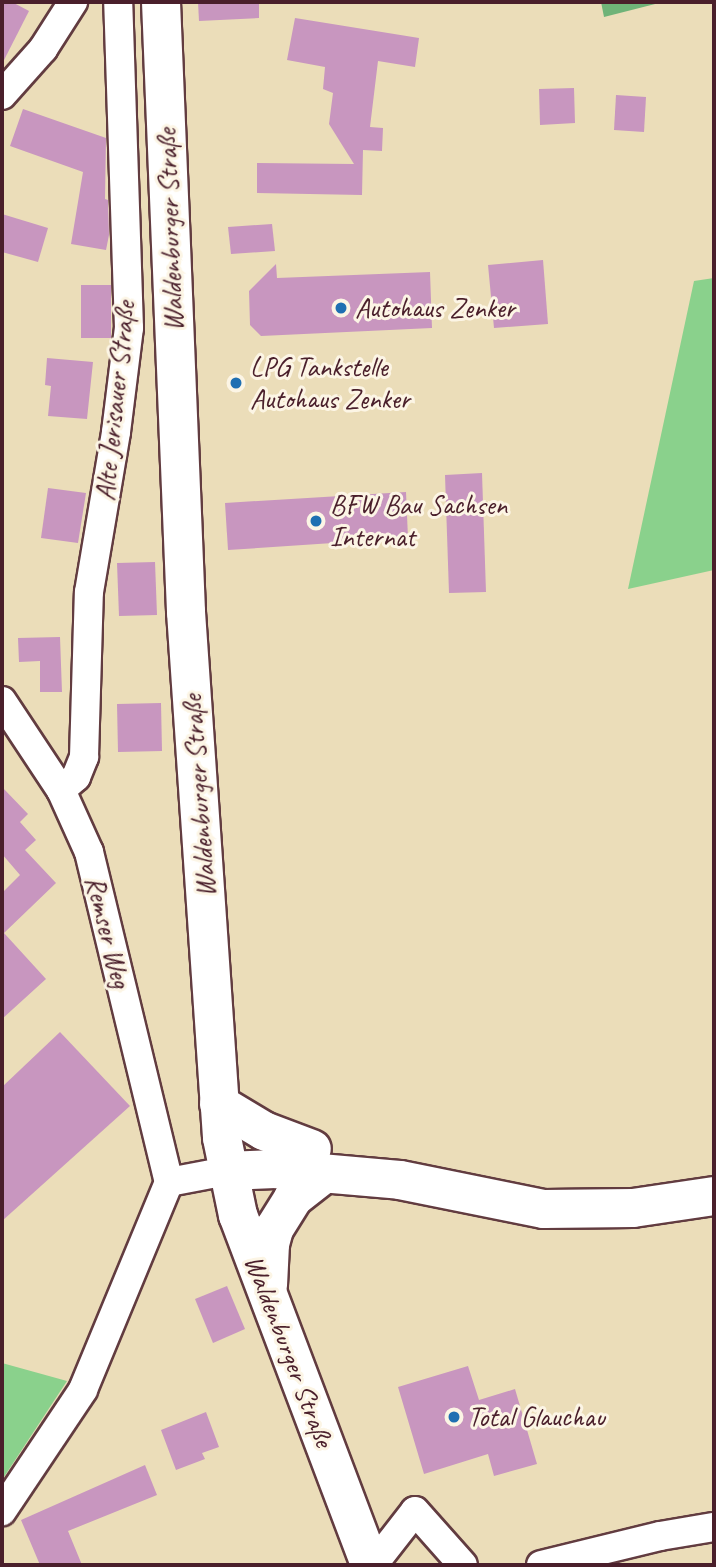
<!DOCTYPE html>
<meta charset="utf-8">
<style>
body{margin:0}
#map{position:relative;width:716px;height:1567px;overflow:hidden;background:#ebddb9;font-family:Caveat,sans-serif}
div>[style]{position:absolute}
.green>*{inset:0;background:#8ad18c}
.forest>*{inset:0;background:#6fb378}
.building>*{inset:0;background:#c896bf}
.roads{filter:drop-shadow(2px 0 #623c40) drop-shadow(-2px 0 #623c40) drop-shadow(0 2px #623c40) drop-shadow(0 -2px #623c40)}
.street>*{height:28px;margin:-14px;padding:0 14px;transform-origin:14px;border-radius:14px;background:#fff}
.secondary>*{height:38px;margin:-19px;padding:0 19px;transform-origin:19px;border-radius:19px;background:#fff}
.dots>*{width:19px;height:19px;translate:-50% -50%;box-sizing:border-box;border:4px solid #fcf5e5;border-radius:50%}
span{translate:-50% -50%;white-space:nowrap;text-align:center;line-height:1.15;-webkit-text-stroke:6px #fcf5e5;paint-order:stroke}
.street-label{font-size:28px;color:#4a1f2b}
.poi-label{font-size:28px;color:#4a1f2b}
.left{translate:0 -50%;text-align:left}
.frame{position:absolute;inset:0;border:4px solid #4a1f2b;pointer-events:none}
</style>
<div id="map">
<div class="green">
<i style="clip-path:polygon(714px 278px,714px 570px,628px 589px,694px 281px)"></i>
<i style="clip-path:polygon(2px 1363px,67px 1381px,2px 1480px)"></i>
</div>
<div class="forest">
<i style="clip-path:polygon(601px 2px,663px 2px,604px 17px)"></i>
</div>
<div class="building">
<i style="clip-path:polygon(2px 2px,12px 2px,29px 11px,2px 64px)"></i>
<i style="clip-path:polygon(198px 2px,259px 2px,259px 18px,199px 21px)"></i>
<i style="clip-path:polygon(295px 18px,419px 38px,415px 67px,378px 61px,370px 127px,383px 128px,382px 151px,363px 150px,362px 195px,257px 193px,257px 163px,354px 164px,329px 124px,333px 93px,323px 89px,325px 67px,287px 60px)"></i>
<i style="clip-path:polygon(574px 88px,575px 123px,540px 125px,539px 89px)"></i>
<i style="clip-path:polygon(616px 95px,646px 97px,644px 132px,614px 130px)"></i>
<i style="clip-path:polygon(23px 109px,106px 138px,105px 199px,108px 200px,109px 235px,106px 250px,71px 244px,83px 172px,10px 146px)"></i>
<i style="clip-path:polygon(2px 214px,48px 228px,38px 262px,2px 252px)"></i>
<i style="clip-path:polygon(272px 224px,275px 251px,231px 254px,228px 227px)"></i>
<i style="clip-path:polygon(543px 260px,548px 324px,494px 328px,488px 265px)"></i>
<i style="clip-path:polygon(276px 264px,277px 278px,430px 272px,432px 328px,261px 336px,250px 325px,249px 291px)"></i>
<i style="clip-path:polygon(81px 285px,111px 285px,111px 338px,81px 338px)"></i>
<i style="clip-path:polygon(47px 358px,93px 362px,87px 419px,48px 416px,51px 386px,45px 385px)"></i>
<i style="clip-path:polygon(482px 473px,486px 592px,449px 593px,445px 475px)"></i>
<i style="clip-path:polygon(48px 488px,86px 493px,78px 543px,41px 538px)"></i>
<i style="clip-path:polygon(406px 492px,408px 538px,228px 550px,225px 503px)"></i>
<i style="clip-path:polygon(155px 562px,157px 615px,119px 616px,117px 563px)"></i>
<i style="clip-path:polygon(60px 637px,62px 692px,40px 692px,40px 661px,19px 662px,18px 638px)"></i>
<i style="clip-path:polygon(161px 703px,162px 751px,118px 752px,117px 704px)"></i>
<i style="clip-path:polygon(2px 787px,28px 814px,20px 822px,36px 840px,25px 850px,56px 883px,4px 933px,46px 979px,2px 1019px,2px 893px,20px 875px,2px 854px)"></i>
<i style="clip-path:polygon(60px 1032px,130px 1106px,2px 1221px,2px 1087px)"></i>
<i style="clip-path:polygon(227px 1286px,245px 1329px,213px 1343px,195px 1299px)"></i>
<i style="clip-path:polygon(468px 1366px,479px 1400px,515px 1389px,537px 1464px,494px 1476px,488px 1454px,424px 1474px,398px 1387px)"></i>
<i style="clip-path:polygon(206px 1412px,219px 1447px,202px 1453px,205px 1459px,176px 1470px,161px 1430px)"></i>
<i style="clip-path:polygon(145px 1465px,157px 1495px,68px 1531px,82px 1565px,40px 1565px,21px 1520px)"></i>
</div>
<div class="roads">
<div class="street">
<i style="left:2px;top:95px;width:62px;rotate:-48.3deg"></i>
<i style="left:43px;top:49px;width:56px;rotate:-57.4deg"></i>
<i style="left:2px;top:701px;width:107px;rotate:56.5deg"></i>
<i style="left:61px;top:790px;width:68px;rotate:65.7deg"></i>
<i style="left:89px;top:852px;width:340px;rotate:76.4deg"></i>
<i style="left:169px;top:1182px;width:225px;rotate:112.5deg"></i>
<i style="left:83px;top:1390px;width:146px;rotate:123.8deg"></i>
<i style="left:61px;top:790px;width:20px;rotate:-41deg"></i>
<i style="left:76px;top:777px;width:22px;rotate:-68deg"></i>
<i style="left:84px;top:757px;width:165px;rotate:-88.3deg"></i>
<i style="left:89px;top:592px;width:162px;rotate:-80.4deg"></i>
<i style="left:116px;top:432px;width:105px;rotate:-82.9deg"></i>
<i style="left:129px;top:328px;width:326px;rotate:-91.9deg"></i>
<i style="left:169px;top:1182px;width:59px;rotate:-10.7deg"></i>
<i style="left:373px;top:1565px;width:68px;rotate:-52.1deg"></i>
<i style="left:415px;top:1511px;width:72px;rotate:48.4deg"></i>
<i style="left:541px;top:1565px;width:122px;rotate:-13.7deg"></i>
<i style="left:660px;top:1536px;width:55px;rotate:-9.5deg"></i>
</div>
<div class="secondary">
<i style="left:161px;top:2px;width:611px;rotate:87.65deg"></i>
<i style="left:186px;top:612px;width:527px;rotate:86.08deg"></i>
<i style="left:222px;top:1138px;width:79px;rotate:78.3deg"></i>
<i style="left:238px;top:1215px;width:374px;rotate:69.3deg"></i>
<i style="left:219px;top:1104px;width:52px;rotate:31deg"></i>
<i style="left:264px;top:1131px;width:51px;rotate:20.6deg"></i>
<i style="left:227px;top:1171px;width:48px;rotate:-2.4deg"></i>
<i style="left:275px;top:1169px;width:125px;rotate:5deg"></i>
<i style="left:400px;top:1180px;width:147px;rotate:11.4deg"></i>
<i style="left:544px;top:1209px;width:89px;rotate:-0.6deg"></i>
<i style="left:633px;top:1208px;width:82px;rotate:-8.4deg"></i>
<i style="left:268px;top:1285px;width:41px;rotate:-87.2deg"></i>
<i style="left:270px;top:1244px;width:16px;rotate:-75deg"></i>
<i style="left:274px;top:1229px;width:36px;rotate:-58deg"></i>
<i style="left:293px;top:1198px;width:37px;rotate:-38deg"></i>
</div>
</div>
<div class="dots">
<i style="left:341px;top:308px;background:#1f6fb2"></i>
<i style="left:236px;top:383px;background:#1f6fb2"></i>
<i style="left:316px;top:521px;background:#1f6fb2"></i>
<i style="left:454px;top:1417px;background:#1f6fb2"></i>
</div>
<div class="street-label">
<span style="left:170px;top:230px;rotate:-92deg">Waldenburger Straße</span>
<span style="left:115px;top:401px;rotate:-84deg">Alte Jerisauer Straße</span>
<span style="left:199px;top:796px;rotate:-94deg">Waldenburger Straße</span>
<span style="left:108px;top:932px;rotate:76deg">Remser Weg</span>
<span style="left:289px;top:1351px;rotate:69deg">Waldenburger Straße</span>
</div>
<div class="poi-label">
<span class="left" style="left:355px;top:308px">Autohaus Zenker</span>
<span class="left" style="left:250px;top:383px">LPG Tankstelle<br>Autohaus Zenker</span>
<span class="left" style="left:330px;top:521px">BFW Bau Sachsen<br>Internat</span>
<span class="left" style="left:468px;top:1417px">Total Glauchau</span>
</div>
<div class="frame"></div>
</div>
